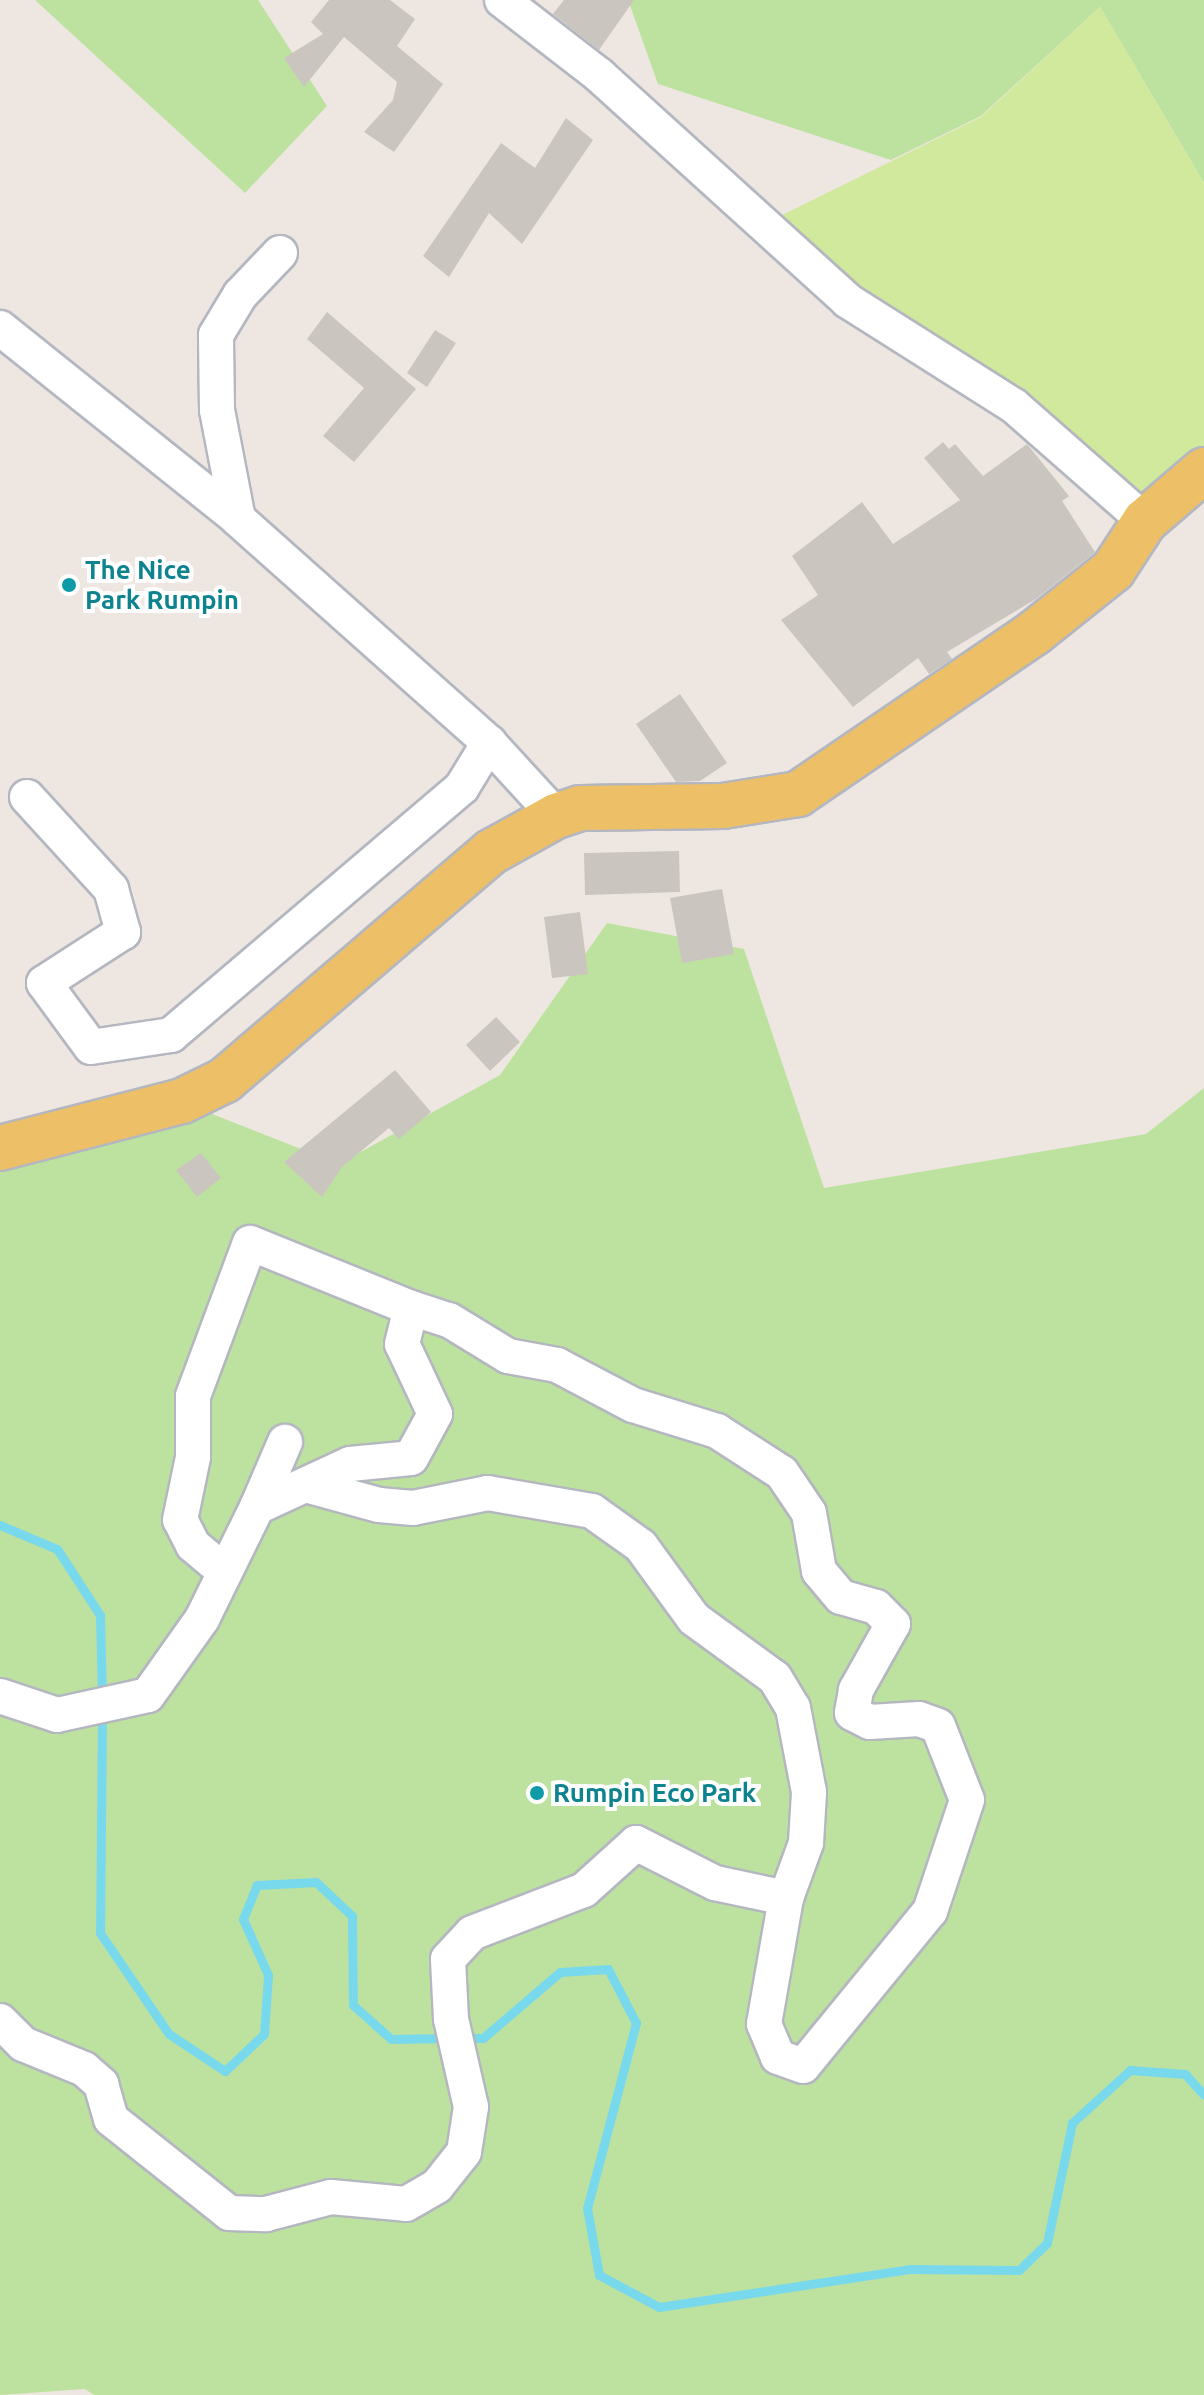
<!DOCTYPE html>
<style>
body{margin:0}
#map{position:relative;width:1204px;height:2395px;overflow:hidden;background:#eee7e1;font-family:Ubuntu,sans-serif}
div>[style]{position:absolute}
.green>*{inset:0;background:#bde29f}
.pitch>*{inset:0;background:#d1e99c}
.stream>*{height:9px;margin:-4.5px;padding:0 4.5px;transform-origin:4.5px;border-radius:4.5px;background:#78d9ec}
.building>*{inset:0;background:#cac5bf}
.roads{filter:drop-shadow(2px 0 #b4b7c0) drop-shadow(-2px 0 #b4b7c0) drop-shadow(0 2px #b4b7c0) drop-shadow(0 -2px #b4b7c0)}
.minor>*{height:34px;margin:-17px;padding:0 17px;transform-origin:17px;border-radius:17px;background:#fff}
.major>*{height:44px;margin:-22px;padding:0 22px;transform-origin:22px;border-radius:22px;background:#edbf67}
.dots>*{width:22px;height:22px;translate:-50% -50%;box-sizing:border-box;border:4px solid #fff;border-radius:50%}
span{translate:-50% -50%;white-space:nowrap;text-align:center;line-height:1.15;-webkit-text-stroke:8px #fff;paint-order:stroke}
.culture-label{font-size:26px;color:#0d838f;font-weight:700}
.left{translate:0 -50%;text-align:left}
</style>
<div id="map">
<div class="green">
<i style="clip-path:polygon(35px 0,258px 0,327px 106px,245px 193px)"></i>
<i style="clip-path:polygon(628px 0,1204px 0,1204px 183px,1100px 7px,981px 116px,891px 160px,658px 84px)"></i>
<i style="clip-path:polygon(607px 923px,744px 949px,824px 1188px,1146px 1134px,1204px 1088px,1204px 2395px,94px 2395px,85px 2389px,0 2395px,0 1166px,192px 1106px,339px 1164px,500px 1075px)"></i>
</div>
<div class="pitch">
<i style="clip-path:polygon(1100px 7px,1204px 183px,1204px 457px,1129px 517px,770px 221px,981px 117px)"></i>
</div>
<div class="stream">
<i style="left:0;top:1525px;width:62px;rotate:22.8deg"></i>
<i style="left:57px;top:1549px;width:79px;rotate:56.9deg"></i>
<i style="left:100px;top:1615px;width:83px;rotate:88.6deg"></i>
<i style="left:102px;top:1713px;width:220px;rotate:90.5deg"></i>
<i style="left:100px;top:1933px;width:122px;rotate:55.7deg"></i>
<i style="left:169px;top:2034px;width:67px;rotate:33.5deg"></i>
<i style="left:225px;top:2071px;width:54px;rotate:-43.5deg"></i>
<i style="left:264px;top:2034px;width:59px;rotate:-86.1deg"></i>
<i style="left:268px;top:1975px;width:61px;rotate:-114.1deg"></i>
<i style="left:243px;top:1919px;width:37px;rotate:-68deg"></i>
<i style="left:257px;top:1885px;width:59px;rotate:-2.9deg"></i>
<i style="left:316px;top:1882px;width:50px;rotate:43.4deg"></i>
<i style="left:352px;top:1916px;width:89px;rotate:89.4deg"></i>
<i style="left:353px;top:2005px;width:51px;rotate:41.8deg"></i>
<i style="left:391px;top:2039px;width:57px;rotate:-1deg"></i>
<i style="left:463px;top:2038px;width:20px"></i>
<i style="left:483px;top:2038px;width:101px;rotate:-40.6deg"></i>
<i style="left:560px;top:1972px;width:48px;rotate:-3.6deg"></i>
<i style="left:608px;top:1969px;width:61px;rotate:62.6deg"></i>
<i style="left:636px;top:2023px;width:191px;rotate:104.8deg"></i>
<i style="left:587px;top:2208px;width:68px;rotate:79.8deg"></i>
<i style="left:599px;top:2275px;width:68px;rotate:28.1deg"></i>
<i style="left:659px;top:2307px;width:253px;rotate:-8.6deg"></i>
<i style="left:909px;top:2269px;width:110px;rotate:0.5deg"></i>
<i style="left:1019px;top:2270px;width:39px;rotate:-44deg"></i>
<i style="left:1047px;top:2243px;width:123px;rotate:-78.2deg"></i>
<i style="left:1072px;top:2123px;width:79px;rotate:-42.4deg"></i>
<i style="left:1130px;top:2070px;width:55px;rotate:4.2deg"></i>
<i style="left:1185px;top:2074px;width:28px;rotate:48deg"></i>
</div>
<div class="building">
<i style="clip-path:polygon(329px 0,390px 0,415px 19px,397px 46px,443px 84px,394px 152px,364px 132px,393px 100px,397px 82px,344px 37px,304px 87px,284px 58px,323px 34px,311px 22px)"></i>
<i style="clip-path:polygon(564px 0,634px 0,599px 50px,553px 14px)"></i>
<i style="clip-path:polygon(566px 118px,593px 140px,522px 244px,489px 213px,449px 277px,423px 256px,501px 143px,535px 168px)"></i>
<i style="clip-path:polygon(327px 312px,416px 389px,354px 462px,323px 436px,364px 388px,307px 339px)"></i>
<i style="clip-path:polygon(435px 330px,456px 343px,427px 387px,407px 373px)"></i>
<i style="clip-path:polygon(943px 442px,949px 449px,955px 444px,983px 476px,1027px 444px,1069px 496px,1062px 501px,1095px 552px,1036px 599px,947px 652px,952px 659px,929px 674px,918px 658px,853px 707px,781px 620px,818px 595px,792px 556px,862px 502px,893px 544px,960px 500px,924px 458px)"></i>
<i style="clip-path:polygon(680px 694px,727px 763px,700px 781px,676px 782px,636px 724px)"></i>
<i style="clip-path:polygon(679px 851px,680px 892px,585px 895px,584px 853px)"></i>
<i style="clip-path:polygon(722px 889px,734px 954px,682px 963px,670px 898px)"></i>
<i style="clip-path:polygon(580px 912px,588px 974px,552px 978px,544px 917px)"></i>
<i style="clip-path:polygon(496px 1017px,520px 1042px,490px 1071px,466px 1045px)"></i>
<i style="clip-path:polygon(395px 1070px,431px 1112px,399px 1139px,389px 1128px,342px 1167px,322px 1197px,284px 1162px)"></i>
<i style="clip-path:polygon(201px 1153px,221px 1178px,197px 1197px,176px 1170px)"></i>
</div>
<div class="roads">
<div class="minor">
<i style="left:502px;top:0;width:123px;rotate:37.7deg"></i>
<i style="left:599px;top:75px;width:336px;rotate:42.2deg"></i>
<i style="left:848px;top:301px;width:196px;rotate:32.3deg"></i>
<i style="left:1014px;top:406px;width:174px;rotate:41.3deg"></i>
<i style="left:0;top:328px;width:305px;rotate:38.7deg"></i>
<i style="left:238px;top:519px;width:336px;rotate:41.7deg"></i>
<i style="left:489px;top:743px;width:99px;rotate:47.5deg"></i>
<i style="left:238px;top:519px;width:111px;rotate:-100.9deg"></i>
<i style="left:217px;top:410px;width:75px;rotate:-90.8deg"></i>
<i style="left:216px;top:335px;width:47px;rotate:-59deg"></i>
<i style="left:240px;top:295px;width:58px;rotate:-46.4deg"></i>
<i style="left:27px;top:797px;width:125px;rotate:47.6deg"></i>
<i style="left:111px;top:889px;width:45px;rotate:74.4deg"></i>
<i style="left:123px;top:932px;width:94px;rotate:147.2deg"></i>
<i style="left:44px;top:983px;width:79px;rotate:53.7deg"></i>
<i style="left:91px;top:1047px;width:81px;rotate:-8.5deg"></i>
<i style="left:171px;top:1035px;width:382px;rotate:-40.4deg"></i>
<i style="left:462px;top:787px;width:52px;rotate:-58.5deg"></i>
<i style="left:257px;top:1507px;width:71px;rotate:-66.7deg"></i>
<i style="left:225px;top:1572px;width:42px;rotate:-139.8deg"></i>
<i style="left:193px;top:1545px;width:28px;rotate:-117deg"></i>
<i style="left:180px;top:1520px;width:64px;rotate:-78.3deg"></i>
<i style="left:193px;top:1457px;width:61px;rotate:-90deg"></i>
<i style="left:193px;top:1396px;width:163px;rotate:-69.6deg"></i>
<i style="left:250px;top:1243px;width:174px;rotate:22deg"></i>
<i style="left:0;top:1696px;width:60px;rotate:18.4deg"></i>
<i style="left:57px;top:1715px;width:93px;rotate:-12.4deg"></i>
<i style="left:148px;top:1695px;width:93px;rotate:-54.6deg"></i>
<i style="left:202px;top:1619px;width:125px;rotate:-63.8deg"></i>
<i style="left:257px;top:1507px;width:102px;rotate:-24.8deg"></i>
<i style="left:350px;top:1464px;width:61px;rotate:-5.6deg"></i>
<i style="left:411px;top:1458px;width:50px;rotate:-61.4deg"></i>
<i style="left:435px;top:1414px;width:77px;rotate:-115.2deg"></i>
<i style="left:402px;top:1344px;width:37px;rotate:-76deg"></i>
<i style="left:411px;top:1308px;width:40px;rotate:18deg"></i>
<i style="left:449px;top:1320px;width:69px;rotate:31.4deg"></i>
<i style="left:508px;top:1356px;width:50px;rotate:10.4deg"></i>
<i style="left:557px;top:1365px;width:86px;rotate:27.8deg"></i>
<i style="left:633px;top:1405px;width:88px;rotate:17.2deg"></i>
<i style="left:717px;top:1431px;width:77px;rotate:32.9deg"></i>
<i style="left:782px;top:1473px;width:48px;rotate:56deg"></i>
<i style="left:809px;top:1513px;width:59px;rotate:80.2deg"></i>
<i style="left:819px;top:1571px;width:34px;rotate:50deg"></i>
<i style="left:841px;top:1597px;width:36px;rotate:16deg"></i>
<i style="left:876px;top:1607px;width:24px;rotate:45deg"></i>
<i style="left:893px;top:1624px;width:76px;rotate:119.3deg"></i>
<i style="left:856px;top:1690px;width:23px;rotate:100deg"></i>
<i style="left:852px;top:1713px;width:20px;rotate:27deg"></i>
<i style="left:870px;top:1722px;width:49px;rotate:-3.5deg"></i>
<i style="left:919px;top:1719px;width:20px;rotate:20deg"></i>
<i style="left:938px;top:1726px;width:79px;rotate:68.6deg"></i>
<i style="left:967px;top:1800px;width:117px;rotate:108.4deg"></i>
<i style="left:930px;top:1911px;width:200px;rotate:129.3deg"></i>
<i style="left:803px;top:2066px;width:27px;rotate:-160deg"></i>
<i style="left:778px;top:2057px;width:36px;rotate:-113deg"></i>
<i style="left:764px;top:2024px;width:128px;rotate:-80.1deg"></i>
<i style="left:786px;top:1898px;width:59px;rotate:-70deg"></i>
<i style="left:806px;top:1843px;width:51px;rotate:-86.6deg"></i>
<i style="left:809px;top:1792px;width:86px;rotate:-100.8deg"></i>
<i style="left:793px;top:1708px;width:35px;rotate:-121deg"></i>
<i style="left:775px;top:1678px;width:100px;rotate:-143.9deg"></i>
<i style="left:694px;top:1619px;width:90px;rotate:-126deg"></i>
<i style="left:641px;top:1546px;width:60px;rotate:-144.5deg"></i>
<i style="left:592px;top:1511px;width:106px;rotate:-170.2deg"></i>
<i style="left:488px;top:1493px;width:76px;rotate:168.7deg"></i>
<i style="left:413px;top:1508px;width:34px;rotate:-175deg"></i>
<i style="left:379px;top:1505px;width:73px;rotate:-164.8deg"></i>
<i style="left:0;top:2021px;width:33px;rotate:45deg"></i>
<i style="left:23px;top:2044px;width:66px;rotate:22.3deg"></i>
<i style="left:84px;top:2069px;width:23px;rotate:41deg"></i>
<i style="left:101px;top:2084px;width:36px;rotate:74deg"></i>
<i style="left:111px;top:2119px;width:151px;rotate:38.5deg"></i>
<i style="left:229px;top:2213px;width:37px;rotate:2deg"></i>
<i style="left:266px;top:2214px;width:67px;rotate:-14.7deg"></i>
<i style="left:331px;top:2197px;width:75px;rotate:5.3deg"></i>
<i style="left:406px;top:2204px;width:36px;rotate:-30deg"></i>
<i style="left:437px;top:2186px;width:43px;rotate:-51.5deg"></i>
<i style="left:464px;top:2152px;width:46px;rotate:-81.2deg"></i>
<i style="left:471px;top:2107px;width:90px;rotate:-102.8deg"></i>
<i style="left:451px;top:2019px;width:60px;rotate:-92.9deg"></i>
<i style="left:448px;top:1959px;width:35px;rotate:-47deg"></i>
<i style="left:472px;top:1933px;width:120px;rotate:-21deg"></i>
<i style="left:584px;top:1890px;width:70px;rotate:-42.1deg"></i>
<i style="left:636px;top:1843px;width:89px;rotate:26.9deg"></i>
<i style="left:715px;top:1883px;width:73px;rotate:11.9deg"></i>
</div>
<div class="major">
<i style="left:0;top:1148px;width:188px;rotate:-14.5deg"></i>
<i style="left:182px;top:1101px;width:48px;rotate:-26deg"></i>
<i style="left:225px;top:1080px;width:350px;rotate:-40.6deg"></i>
<i style="left:491px;top:852px;width:74px;rotate:-29deg"></i>
<i style="left:556px;top:816px;width:25px;rotate:-18deg"></i>
<i style="left:580px;top:808px;width:143px;rotate:-0.8deg"></i>
<i style="left:723px;top:806px;width:76px;rotate:-9.1deg"></i>
<i style="left:798px;top:794px;width:286px;rotate:-34.3deg"></i>
<i style="left:1034px;top:633px;width:101px;rotate:-38.6deg"></i>
<i style="left:1113px;top:570px;width:59px;rotate:-56.9deg"></i>
<i style="left:1145px;top:521px;width:78px;rotate:-40.8deg"></i>
</div>
</div>
<div class="dots">
<i style="left:69px;top:585px;background:#0f9aa8"></i>
<i style="left:537px;top:1793px;background:#0f9aa8"></i>
</div>
<div class="culture-label">
<span class="left" style="left:85px;top:585px">The Nice<br>Park Rumpin</span>
<span class="left" style="left:553px;top:1793px">Rumpin Eco Park</span>
</div>
</div>
